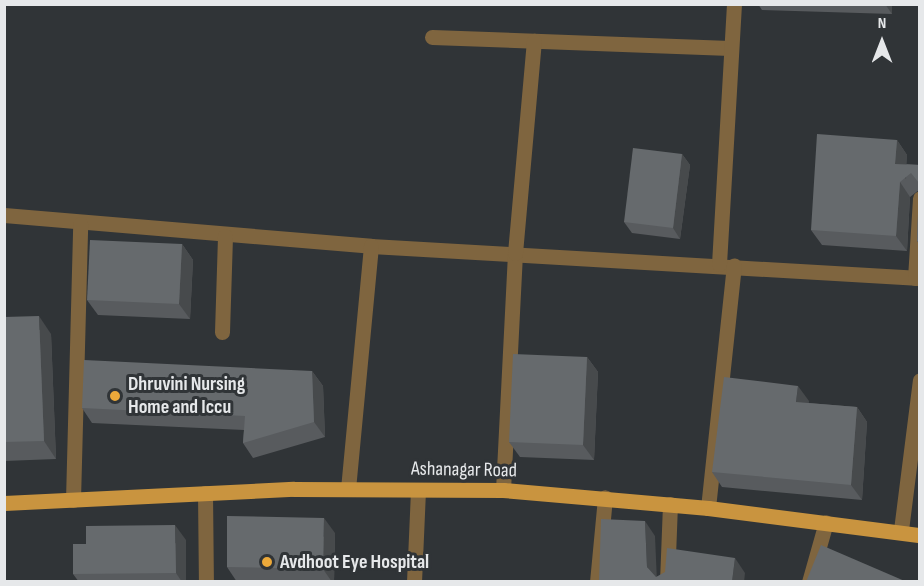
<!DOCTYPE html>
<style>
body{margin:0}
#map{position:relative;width:924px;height:586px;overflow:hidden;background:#303437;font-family:"Sofia Sans Condensed",sans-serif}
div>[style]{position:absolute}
.minor>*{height:15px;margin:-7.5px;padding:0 7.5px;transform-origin:7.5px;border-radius:7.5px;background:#7f653f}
.major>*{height:15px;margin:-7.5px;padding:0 7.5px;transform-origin:7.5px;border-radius:7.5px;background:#c9943f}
.wall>*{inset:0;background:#585b5e}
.shaded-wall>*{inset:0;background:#474a4c}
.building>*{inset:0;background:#666a6d}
.dots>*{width:16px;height:16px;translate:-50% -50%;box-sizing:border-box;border:3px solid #303437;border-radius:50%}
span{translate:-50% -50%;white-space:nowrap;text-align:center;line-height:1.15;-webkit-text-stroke:6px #303437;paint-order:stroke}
.poi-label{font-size:20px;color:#e6e8ea;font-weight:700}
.left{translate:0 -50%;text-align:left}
.street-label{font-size:20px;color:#e6e8ea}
.frame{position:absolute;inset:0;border:6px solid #e6e8ea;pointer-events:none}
.north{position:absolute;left:852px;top:12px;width:60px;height:60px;-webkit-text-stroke:4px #303437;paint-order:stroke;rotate:0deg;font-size:16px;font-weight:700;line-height:24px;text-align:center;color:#e6e8ea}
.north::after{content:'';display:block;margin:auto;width:21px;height:27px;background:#e6e8ea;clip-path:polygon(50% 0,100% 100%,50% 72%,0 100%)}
</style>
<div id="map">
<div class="minor">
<i style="left:432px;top:37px;width:298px;rotate:2.1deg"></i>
<i style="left:4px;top:215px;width:368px;rotate:4.8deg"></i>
<i style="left:371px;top:246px;width:550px;rotate:3.34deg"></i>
<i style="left:719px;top:264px;width:260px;rotate:-86.7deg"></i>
<i style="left:915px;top:278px;width:80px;rotate:-86.4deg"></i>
<i style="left:222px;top:332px;width:96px;rotate:-88.2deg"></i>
<i style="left:348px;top:489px;width:244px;rotate:-84.6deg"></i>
<i style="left:503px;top:490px;width:237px;rotate:-87.1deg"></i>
<i style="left:515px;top:253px;width:213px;rotate:-84.9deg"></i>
<i style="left:205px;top:493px;width:89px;rotate:89.4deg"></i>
<i style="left:73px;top:500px;width:276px;rotate:-88.5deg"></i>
<i style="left:708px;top:508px;width:244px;rotate:-83.9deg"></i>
<i style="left:901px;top:530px;width:151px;rotate:-82.8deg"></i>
<i style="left:414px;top:582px;width:92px;rotate:-87.5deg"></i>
<i style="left:597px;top:582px;width:85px;rotate:-84.6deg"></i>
<i style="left:667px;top:582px;width:78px;rotate:-87.8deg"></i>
<i style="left:809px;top:582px;width:62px;rotate:-74.2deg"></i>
</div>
<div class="major">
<i style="left:4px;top:503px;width:290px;rotate:-2.8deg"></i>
<i style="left:294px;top:489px;width:209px;rotate:0.3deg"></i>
<i style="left:503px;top:490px;width:206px;rotate:5deg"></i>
<i style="left:708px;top:508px;width:214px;rotate:7.3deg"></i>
</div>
<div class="wall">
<i style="clip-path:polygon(758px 4px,892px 4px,892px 14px,762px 10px)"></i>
<i style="clip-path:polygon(897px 140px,907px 155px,906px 164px,920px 165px,920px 245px,917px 241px,919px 190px,910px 197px,907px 251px,822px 245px,811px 230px)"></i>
<i style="clip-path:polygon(682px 154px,690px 165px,680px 239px,632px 233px,624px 222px)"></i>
<i style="clip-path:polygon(182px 244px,193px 260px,190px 319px,98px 315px,87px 300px)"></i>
<i style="clip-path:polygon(4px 317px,51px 334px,56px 459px,4px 461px)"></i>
<i style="clip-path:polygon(587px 357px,598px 372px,594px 460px,520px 457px,509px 442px)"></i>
<i style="clip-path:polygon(312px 371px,323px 386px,325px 437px,253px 458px,243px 443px,244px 430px,92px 423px,82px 408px)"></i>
<i style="clip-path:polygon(809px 401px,808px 403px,857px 407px,867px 422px,862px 500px,722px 487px,712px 472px)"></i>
<i style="clip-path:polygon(335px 533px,334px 582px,237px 582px,227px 567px)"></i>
<i style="clip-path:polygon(186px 540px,186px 582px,79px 582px,73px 574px)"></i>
</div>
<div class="shaded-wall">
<i style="clip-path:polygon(885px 4px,892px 4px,892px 14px)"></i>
<i style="clip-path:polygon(897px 140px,907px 155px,906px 179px,895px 164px)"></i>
<i style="clip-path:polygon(682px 154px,690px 165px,680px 239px,673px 228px)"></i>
<i style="clip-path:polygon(900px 182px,910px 197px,907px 251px,896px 236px)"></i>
<i style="clip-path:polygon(182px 244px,193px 260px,190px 319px,179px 304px)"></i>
<i style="clip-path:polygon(39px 316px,51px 334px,56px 459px,44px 441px)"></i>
<i style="clip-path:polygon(587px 357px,598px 372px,594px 460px,583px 445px)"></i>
<i style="clip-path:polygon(312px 371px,323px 386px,325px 437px,314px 422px)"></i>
<i style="clip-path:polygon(798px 386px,809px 401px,807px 417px,796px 402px)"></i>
<i style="clip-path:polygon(857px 407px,867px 422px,862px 500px,851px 485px)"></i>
<i style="clip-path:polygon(324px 518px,335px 533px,334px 582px,332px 582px,323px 569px)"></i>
<i style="clip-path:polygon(645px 521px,655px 536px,657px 582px,647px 567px)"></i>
<i style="clip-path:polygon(175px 525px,186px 540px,186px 582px,182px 582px,176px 573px)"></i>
<i style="clip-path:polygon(735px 558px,745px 573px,744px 582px,732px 582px)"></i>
</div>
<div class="building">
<i style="clip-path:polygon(817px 134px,897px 140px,895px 164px,920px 165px,920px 242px,917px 241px,919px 183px,911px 173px,900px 182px,896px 236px,811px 230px)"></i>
<i style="clip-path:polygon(633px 148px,682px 154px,673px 228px,624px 222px)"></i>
<i style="clip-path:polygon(90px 240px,182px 244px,179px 304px,87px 300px)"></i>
<i style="clip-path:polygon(39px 316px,44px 441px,4px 442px,4px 317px)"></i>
<i style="clip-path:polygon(513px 354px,587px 357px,583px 445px,509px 442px)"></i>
<i style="clip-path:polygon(84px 360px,312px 371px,314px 422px,243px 443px,245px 416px,82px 408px)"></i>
<i style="clip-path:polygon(724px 377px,798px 386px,796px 402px,857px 407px,851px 485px,712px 472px)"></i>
<i style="clip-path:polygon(227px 516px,324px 518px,323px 569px,227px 567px)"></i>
<i style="clip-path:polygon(601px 519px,645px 521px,647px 567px,656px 577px,665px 572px,667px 548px,735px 558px,732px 582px,599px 582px)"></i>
<i style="clip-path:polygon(175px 525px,176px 573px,73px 574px,73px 544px,86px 544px,86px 526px)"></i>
<i style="clip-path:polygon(821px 545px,907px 582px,806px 582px)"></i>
</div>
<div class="dots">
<i style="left:115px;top:396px;background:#eca93a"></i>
<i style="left:267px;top:562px;background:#eca93a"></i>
</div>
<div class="poi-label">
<span class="left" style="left:128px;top:396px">Dhruvini Nursing<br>Home and Iccu</span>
<span class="left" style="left:280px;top:562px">Avdhoot Eye Hospital</span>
</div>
<div class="street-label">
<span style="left:464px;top:470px;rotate:1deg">Ashanagar Road</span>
</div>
<div class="frame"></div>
<div class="north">N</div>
</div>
